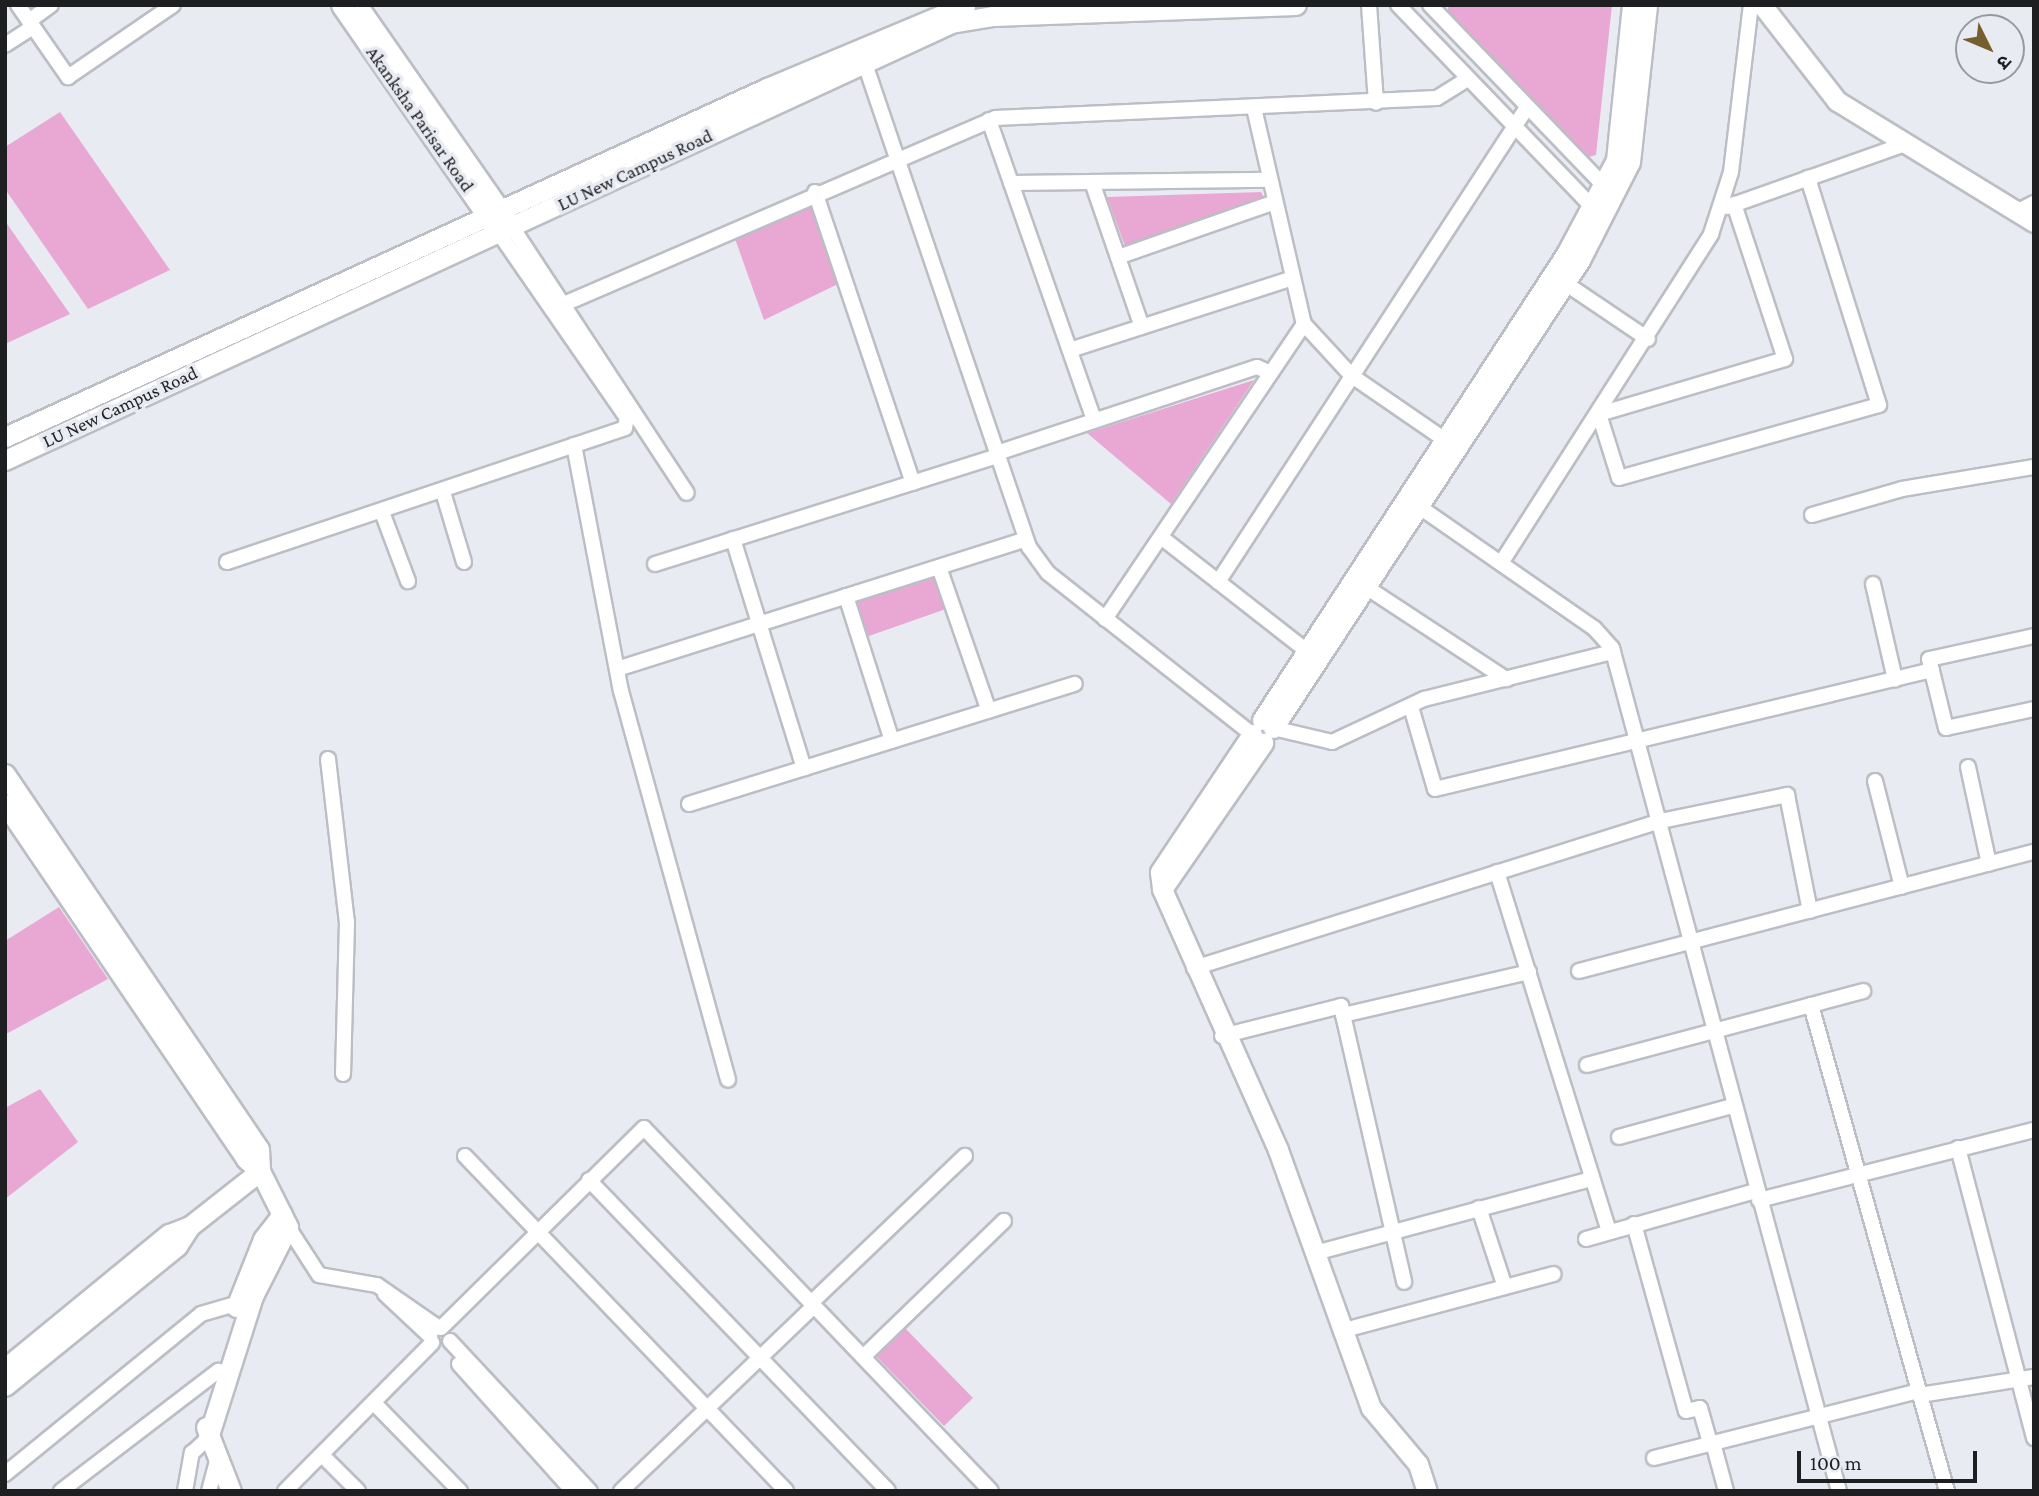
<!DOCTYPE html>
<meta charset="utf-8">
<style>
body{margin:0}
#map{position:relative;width:2039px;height:1496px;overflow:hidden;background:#e9ebf2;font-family:"Crimson Pro","Noto Sans Devanagari",serif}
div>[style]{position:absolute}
.green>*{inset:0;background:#e9a8d3}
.roads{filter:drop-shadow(2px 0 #bbbec4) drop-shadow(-2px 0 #bbbec4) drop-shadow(0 2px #bbbec4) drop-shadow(0 -2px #bbbec4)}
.street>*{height:14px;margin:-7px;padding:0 7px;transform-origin:7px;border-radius:7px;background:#fff}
.secondary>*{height:19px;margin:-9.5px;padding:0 9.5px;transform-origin:9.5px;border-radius:9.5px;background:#fff}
span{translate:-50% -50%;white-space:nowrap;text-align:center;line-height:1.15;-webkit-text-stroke:7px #e9ebf2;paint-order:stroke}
.street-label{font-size:19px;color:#1e1f21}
.frame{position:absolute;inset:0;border:7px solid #1e1f21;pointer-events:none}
.north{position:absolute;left:1955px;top:14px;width:70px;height:70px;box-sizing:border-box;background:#e9ebf2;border:2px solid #98999e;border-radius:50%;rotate:133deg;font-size:19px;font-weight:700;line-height:28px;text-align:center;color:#1e1f21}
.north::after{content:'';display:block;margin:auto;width:24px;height:32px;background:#765f2f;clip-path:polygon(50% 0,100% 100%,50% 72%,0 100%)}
.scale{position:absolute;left:1797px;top:1451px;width:180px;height:32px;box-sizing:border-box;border:4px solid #1e1f21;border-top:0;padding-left:9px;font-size:21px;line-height:24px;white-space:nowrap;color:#1e1f21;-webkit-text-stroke:5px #e9ebf2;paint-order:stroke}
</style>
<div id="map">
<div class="green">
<i style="clip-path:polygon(1449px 5px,1612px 5px,1596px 155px,1581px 159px,1446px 16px)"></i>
<i style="clip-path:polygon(60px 112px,170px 270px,88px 309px,5px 189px,5px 147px)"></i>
<i style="clip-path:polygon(1261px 192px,1264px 197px,1125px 246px,1107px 197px)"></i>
<i style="clip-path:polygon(810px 200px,838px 284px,764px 320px,734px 236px)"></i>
<i style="clip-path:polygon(5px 221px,70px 314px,5px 344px)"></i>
<i style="clip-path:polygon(1254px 380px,1171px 504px,1087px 433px)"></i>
<i style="clip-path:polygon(935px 578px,946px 609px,866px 637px,856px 602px)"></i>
<i style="clip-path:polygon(59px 907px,108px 979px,6px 1034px,5px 941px)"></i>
<i style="clip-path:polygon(40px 1089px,78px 1142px,5px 1199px,5px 1108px)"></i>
<i style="clip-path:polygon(905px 1328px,973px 1398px,944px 1426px,876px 1356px)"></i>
</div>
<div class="roads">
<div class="street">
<i style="left:18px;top:5px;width:88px;rotate:55.2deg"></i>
<i style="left:68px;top:77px;width:127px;rotate:-34.4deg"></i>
<i style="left:1369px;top:5px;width:98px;rotate:85.9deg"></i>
<i style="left:1398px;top:5px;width:286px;rotate:46.1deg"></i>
<i style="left:1430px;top:5px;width:258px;rotate:46.1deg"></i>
<i style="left:29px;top:21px;width:27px;rotate:-36deg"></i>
<i style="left:5px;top:45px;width:33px;rotate:-33deg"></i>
<i style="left:862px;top:55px;width:520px;rotate:71.25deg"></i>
<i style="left:1029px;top:547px;width:32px;rotate:54deg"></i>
<i style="left:1048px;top:573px;width:260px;rotate:38.3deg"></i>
<i style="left:1254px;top:108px;width:222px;rotate:77deg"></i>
<i style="left:1304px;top:324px;width:71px;rotate:47.3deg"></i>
<i style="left:1352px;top:376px;width:113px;rotate:34.5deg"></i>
<i style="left:989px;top:120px;width:318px;rotate:70.7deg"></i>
<i style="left:1092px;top:182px;width:153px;rotate:71deg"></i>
<i style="left:1011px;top:183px;width:259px;rotate:-0.7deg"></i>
<i style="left:815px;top:192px;width:307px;rotate:71.4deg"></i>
<i style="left:1734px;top:204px;width:163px;rotate:71.8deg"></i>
<i style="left:1785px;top:359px;width:194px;rotate:163.5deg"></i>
<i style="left:1599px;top:414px;width:67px;rotate:72.6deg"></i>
<i style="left:1619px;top:478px;width:270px;rotate:-15.7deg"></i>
<i style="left:1879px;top:405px;width:238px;rotate:-107.4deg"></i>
<i style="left:1727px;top:207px;width:192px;rotate:-19.5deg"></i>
<i style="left:2018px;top:211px;width:18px;rotate:-27deg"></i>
<i style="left:512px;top:227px;width:318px;rotate:56.7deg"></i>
<i style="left:1118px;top:257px;width:166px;rotate:-19.3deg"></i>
<i style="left:1565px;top:283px;width:100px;rotate:34deg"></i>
<i style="left:564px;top:304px;width:469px;rotate:-23.3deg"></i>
<i style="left:995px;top:118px;width:442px;rotate:-2.6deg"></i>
<i style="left:1437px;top:98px;width:34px;rotate:-32deg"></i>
<i style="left:1070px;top:350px;width:234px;rotate:-17.9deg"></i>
<i style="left:574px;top:445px;width:250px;rotate:79.2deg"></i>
<i style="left:621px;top:691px;width:403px;rotate:74.6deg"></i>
<i style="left:997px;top:453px;width:274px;rotate:-18.3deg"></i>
<i style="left:1257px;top:367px;width:15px;rotate:23deg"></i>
<i style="left:443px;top:492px;width:73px;rotate:73.3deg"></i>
<i style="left:1411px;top:501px;width:223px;rotate:34.8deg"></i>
<i style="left:1594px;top:628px;width:27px;rotate:48deg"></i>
<i style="left:1612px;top:648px;width:873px;rotate:74.93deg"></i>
<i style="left:382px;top:512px;width:74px;rotate:69.4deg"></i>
<i style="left:1812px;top:515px;width:94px;rotate:-16.1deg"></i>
<i style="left:1902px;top:489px;width:134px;rotate:-9.5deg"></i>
<i style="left:1161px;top:537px;width:185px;rotate:38deg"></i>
<i style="left:733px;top:539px;width:240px;rotate:72.8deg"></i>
<i style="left:227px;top:562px;width:420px;rotate:-18.6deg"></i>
<i style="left:625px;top:428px;width:10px;rotate:-79deg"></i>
<i style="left:627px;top:418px;width:225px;rotate:-124.7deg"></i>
<i style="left:1501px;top:563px;width:390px;rotate:-57.4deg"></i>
<i style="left:1711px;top:234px;width:65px;rotate:-72.1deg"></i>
<i style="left:1731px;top:172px;width:168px;rotate:-83.2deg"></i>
<i style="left:655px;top:564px;width:360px;rotate:-17.5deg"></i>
<i style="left:939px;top:567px;width:152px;rotate:70.9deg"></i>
<i style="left:1218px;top:582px;width:564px;rotate:-56.93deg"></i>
<i style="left:1873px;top:584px;width:98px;rotate:77deg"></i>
<i style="left:1366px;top:587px;width:168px;rotate:33.3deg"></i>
<i style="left:846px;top:596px;width:152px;rotate:72.4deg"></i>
<i style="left:1105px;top:619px;width:356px;rotate:-56deg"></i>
<i style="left:2034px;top:636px;width:107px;rotate:167.6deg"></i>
<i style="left:1929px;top:659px;width:71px;rotate:76.2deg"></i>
<i style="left:1946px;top:728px;width:90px;rotate:-12.2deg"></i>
<i style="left:617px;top:669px;width:429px;rotate:-17.6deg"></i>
<i style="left:1411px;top:707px;width:85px;rotate:73.7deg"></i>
<i style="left:1435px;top:789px;width:511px;rotate:-13.47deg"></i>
<i style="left:1273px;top:728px;width:61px;rotate:13.3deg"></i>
<i style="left:1332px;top:742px;width:102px;rotate:-25.1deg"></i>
<i style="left:1424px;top:699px;width:195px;rotate:-14deg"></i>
<i style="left:328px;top:759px;width:164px;rotate:83.4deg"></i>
<i style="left:347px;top:922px;width:152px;rotate:91.5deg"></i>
<i style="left:1968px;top:767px;width:99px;rotate:77.8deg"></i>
<i style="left:1875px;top:781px;width:109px;rotate:75.7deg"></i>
<i style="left:689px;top:804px;width:404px;rotate:-17.3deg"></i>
<i style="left:1497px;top:872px;width:376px;rotate:72.7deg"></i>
<i style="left:1194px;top:968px;width:485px;rotate:-17.5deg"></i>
<i style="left:1656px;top:822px;width:134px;rotate:-11.6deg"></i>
<i style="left:1787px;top:795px;width:118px;rotate:78.8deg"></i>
<i style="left:1579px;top:971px;width:470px;rotate:-14.7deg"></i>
<i style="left:1811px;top:1005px;width:505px;rotate:74.37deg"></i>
<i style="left:1343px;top:1015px;width:191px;rotate:-13deg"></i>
<i style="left:1222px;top:1036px;width:123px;rotate:-14.1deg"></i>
<i style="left:1341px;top:1006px;width:283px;rotate:77.1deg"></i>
<i style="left:1587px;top:1065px;width:286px;rotate:-15deg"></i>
<i style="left:1619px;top:1137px;width:117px;rotate:-15.3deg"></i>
<i style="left:1958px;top:1148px;width:300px;rotate:75.3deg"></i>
<i style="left:465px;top:1156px;width:464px;rotate:46.2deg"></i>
<i style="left:589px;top:1180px;width:431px;rotate:46.1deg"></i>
<i style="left:1759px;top:1200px;width:284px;rotate:-14.3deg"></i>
<i style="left:1479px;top:1208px;width:83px;rotate:71.8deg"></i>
<i style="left:1634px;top:1224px;width:194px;rotate:74.5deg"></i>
<i style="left:1686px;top:1411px;width:14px;rotate:-12deg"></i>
<i style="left:1700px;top:1408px;width:37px;rotate:74deg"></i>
<i style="left:288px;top:1227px;width:57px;rotate:57.1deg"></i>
<i style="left:319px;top:1275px;width:59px;rotate:9.8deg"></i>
<i style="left:377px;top:1285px;width:75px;rotate:34.7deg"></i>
<i style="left:1586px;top:1239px;width:177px;rotate:-15.8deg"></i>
<i style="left:1315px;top:1253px;width:287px;rotate:-15deg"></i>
<i style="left:385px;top:1294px;width:62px;rotate:43deg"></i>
<i style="left:811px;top:1303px;width:213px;rotate:-43.7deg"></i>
<i style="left:441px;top:1328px;width:285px;rotate:-44.6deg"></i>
<i style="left:644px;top:1128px;width:502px;rotate:46.29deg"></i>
<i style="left:1341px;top:1331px;width:220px;rotate:-15deg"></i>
<i style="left:450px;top:1341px;width:205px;rotate:47deg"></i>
<i style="left:863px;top:1357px;width:196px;rotate:-44deg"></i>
<i style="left:459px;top:1364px;width:171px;rotate:48.1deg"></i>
<i style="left:1920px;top:1395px;width:115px;rotate:-9deg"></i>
<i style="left:375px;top:1404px;width:122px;rotate:45.7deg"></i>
<i style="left:1713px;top:1443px;width:50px;rotate:74.8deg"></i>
<i style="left:322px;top:1455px;width:51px;rotate:45deg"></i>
<i style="left:1654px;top:1458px;width:273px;rotate:-14.2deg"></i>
<i style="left:5px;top:1474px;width:253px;rotate:-39.2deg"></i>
<i style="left:201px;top:1314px;width:43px;rotate:-16.3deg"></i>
<i style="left:61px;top:1491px;width:198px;rotate:-37.4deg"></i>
<i style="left:185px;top:1491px;width:39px;rotate:-80deg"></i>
<i style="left:192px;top:1453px;width:22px;rotate:-43deg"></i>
<i style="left:209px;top:1491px;width:34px;rotate:-75deg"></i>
<i style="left:285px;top:1491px;width:209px;rotate:-45.2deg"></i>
<i style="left:621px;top:1491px;width:267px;rotate:-43.8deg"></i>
</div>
<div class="secondary">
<i style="left:341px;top:5px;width:269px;rotate:55.3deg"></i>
<i style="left:1762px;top:5px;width:122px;rotate:52deg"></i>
<i style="left:1837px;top:101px;width:231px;rotate:31.6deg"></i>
<i style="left:362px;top:12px;width:254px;rotate:55.1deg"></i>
<i style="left:5px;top:437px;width:838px;rotate:-24.61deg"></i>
<i style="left:767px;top:88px;width:215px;rotate:-22.7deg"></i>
<i style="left:5px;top:460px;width:1042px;rotate:-24.79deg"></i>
<i style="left:951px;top:23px;width:43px;rotate:-9.5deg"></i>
<i style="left:993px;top:16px;width:303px;rotate:-2.1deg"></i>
<i style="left:1262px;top:720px;width:556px;rotate:-56.88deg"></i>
<i style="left:1566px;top:254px;width:106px;rotate:-62deg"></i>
<i style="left:1616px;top:160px;width:156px;rotate:-84.1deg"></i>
<i style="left:1273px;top:728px;width:560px;rotate:-56.74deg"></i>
<i style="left:1580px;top:260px;width:110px;rotate:-63deg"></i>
<i style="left:1630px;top:162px;width:158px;rotate:-83.8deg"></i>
<i style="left:1252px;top:734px;width:166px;rotate:123.7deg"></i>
<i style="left:1160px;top:872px;width:17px;rotate:83deg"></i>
<i style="left:1162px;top:889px;width:286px;rotate:66deg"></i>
<i style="left:1278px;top:1150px;width:274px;rotate:70.2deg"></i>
<i style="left:1371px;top:1408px;width:73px;rotate:50deg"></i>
<i style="left:1418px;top:1464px;width:28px;rotate:72deg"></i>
<i style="left:5px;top:774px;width:453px;rotate:55.9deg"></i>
<i style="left:259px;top:1149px;width:22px;rotate:87deg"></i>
<i style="left:260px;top:1171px;width:63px;rotate:63.4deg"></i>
<i style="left:288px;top:1227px;width:77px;rotate:116.9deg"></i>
<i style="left:253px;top:1296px;width:149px;rotate:107.6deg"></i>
<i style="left:5px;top:804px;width:429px;rotate:55.8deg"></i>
<i style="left:246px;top:1159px;width:18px;rotate:41deg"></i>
<i style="left:1162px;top:889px;width:178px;rotate:-55.3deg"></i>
<i style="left:236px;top:1307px;width:73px;rotate:-68.3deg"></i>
<i style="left:263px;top:1239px;width:31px;rotate:-52deg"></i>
<i style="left:5px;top:1368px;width:212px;rotate:-39.3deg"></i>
<i style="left:169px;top:1234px;width:22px;rotate:-21deg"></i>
<i style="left:190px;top:1226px;width:89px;rotate:-38.2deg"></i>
<i style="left:5px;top:1386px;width:222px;rotate:-39.1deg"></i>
<i style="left:177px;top:1246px;width:24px;rotate:-57deg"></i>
<i style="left:206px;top:1427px;width:69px;rotate:68.7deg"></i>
</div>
</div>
<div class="street-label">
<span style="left:420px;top:119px;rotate:55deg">Akanksha Parisar Road</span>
<span style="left:635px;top:170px;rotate:-25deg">LU New Campus Road</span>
<span style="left:120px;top:407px;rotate:-25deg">LU New Campus Road</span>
</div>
<div class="frame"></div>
<div class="north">उ</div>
<div class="scale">100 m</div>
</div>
